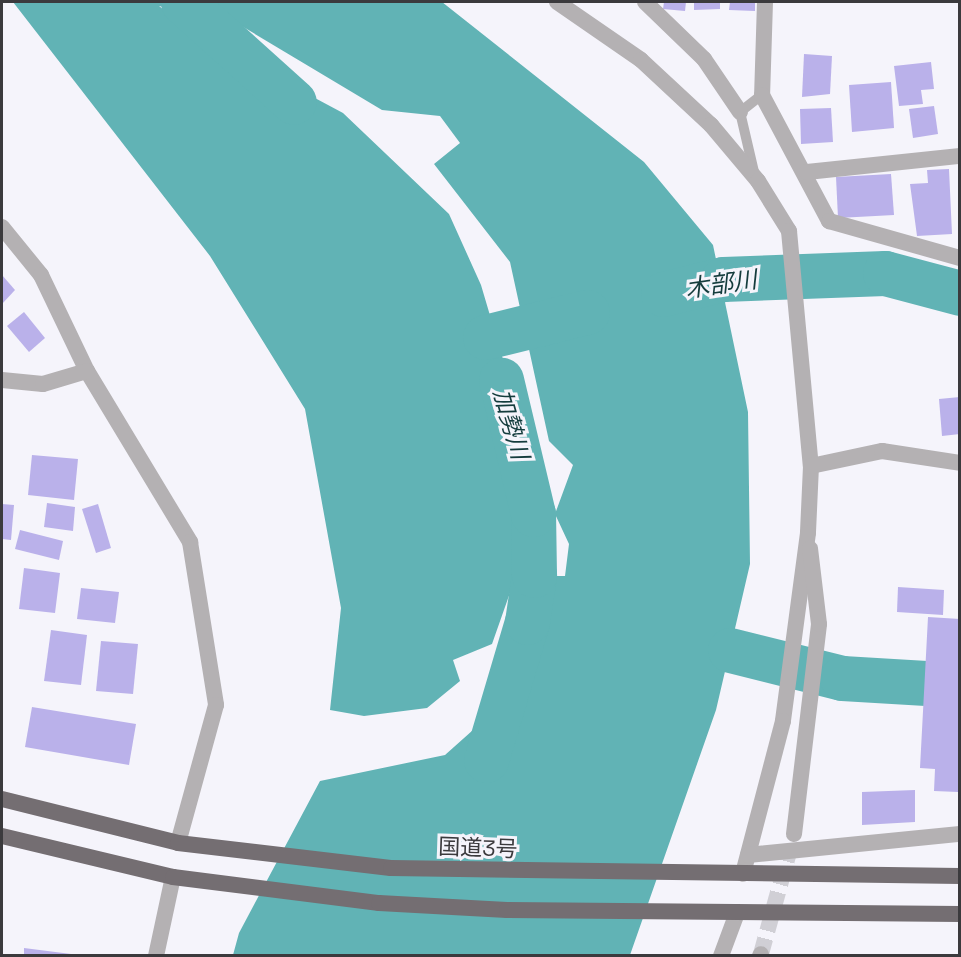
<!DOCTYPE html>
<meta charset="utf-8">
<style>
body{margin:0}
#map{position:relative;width:961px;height:957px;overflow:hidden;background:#f5f4fb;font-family:"Space Grotesk","Noto Sans JP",sans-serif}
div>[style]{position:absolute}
.water>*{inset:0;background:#61b3b5}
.river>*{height:45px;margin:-22.5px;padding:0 22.5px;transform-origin:22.5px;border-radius:22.5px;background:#61b3b5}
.building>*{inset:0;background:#bab1ea}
.minor-tunnel>*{height:16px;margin-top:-8px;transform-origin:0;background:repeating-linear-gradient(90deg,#d0cfd5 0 16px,transparent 0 24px)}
.service>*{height:10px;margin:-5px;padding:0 5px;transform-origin:5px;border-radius:5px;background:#b4b1b3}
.minor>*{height:16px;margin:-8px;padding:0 8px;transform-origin:8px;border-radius:8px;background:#b4b1b3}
.trunk>*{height:16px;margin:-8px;padding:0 8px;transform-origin:8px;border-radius:8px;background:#746e72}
span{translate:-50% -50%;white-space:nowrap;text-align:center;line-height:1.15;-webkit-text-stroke:6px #f5f4fb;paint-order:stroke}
.street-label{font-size:22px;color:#3b3a3d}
.water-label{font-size:24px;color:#143c3d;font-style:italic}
.frame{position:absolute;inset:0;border:3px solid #3b3a3d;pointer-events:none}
</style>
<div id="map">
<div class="water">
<i style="clip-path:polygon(13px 2px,442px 2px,644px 162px,713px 245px,748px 412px,750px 564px,716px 710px,630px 955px,233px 955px,239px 933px,320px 781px,445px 755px,520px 688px,542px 638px,547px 576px,565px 576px,569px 544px,555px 514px,573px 465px,549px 441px,510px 262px,434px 164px,460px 143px,440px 116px,382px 110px,240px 25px,159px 6px,193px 33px,343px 113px,449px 214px,481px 285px,518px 410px,519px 567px,492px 644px,453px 660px,460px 681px,427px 708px,364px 716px,330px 710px,341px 608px,305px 409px,210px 256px)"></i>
</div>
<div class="river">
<i style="left:183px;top:2px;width:149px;rotate:42deg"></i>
<i style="left:663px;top:294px;width:62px;rotate:-14deg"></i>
<i style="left:723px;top:279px;width:162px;rotate:-2.1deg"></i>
<i style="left:885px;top:273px;width:78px;rotate:14.9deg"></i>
<i style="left:485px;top:337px;width:105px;rotate:-13.8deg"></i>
<i style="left:730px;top:650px;width:115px;rotate:14deg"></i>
<i style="left:842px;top:678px;width:118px;rotate:3.4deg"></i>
<i style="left:486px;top:760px;width:144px;rotate:-73.5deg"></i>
<i style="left:527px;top:622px;width:48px;rotate:-81.5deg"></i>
<i style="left:534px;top:575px;width:61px;rotate:-90.9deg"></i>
<i style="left:533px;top:514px;width:138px;rotate:-103.4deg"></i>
</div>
<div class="building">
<i style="clip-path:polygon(664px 2px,686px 2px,685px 11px,663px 9px)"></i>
<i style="clip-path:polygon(694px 2px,720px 2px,720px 9px,694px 10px)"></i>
<i style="clip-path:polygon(730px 2px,755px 2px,755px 11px,729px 10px)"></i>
<i style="clip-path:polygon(804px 54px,832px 56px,830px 94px,802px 97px)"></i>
<i style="clip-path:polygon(931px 62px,934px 89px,921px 90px,923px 104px,899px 106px,894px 66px)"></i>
<i style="clip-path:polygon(891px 82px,894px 128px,852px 132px,849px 85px)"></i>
<i style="clip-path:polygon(934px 106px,938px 134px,913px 138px,909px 109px)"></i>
<i style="clip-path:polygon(831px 108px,833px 142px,801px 144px,800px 109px)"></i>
<i style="clip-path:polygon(949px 169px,952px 234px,917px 236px,910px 184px,928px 183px,927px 170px)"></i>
<i style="clip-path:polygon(891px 174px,894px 215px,838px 218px,836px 177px)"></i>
<i style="clip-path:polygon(2px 275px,15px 290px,2px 304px)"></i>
<i style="clip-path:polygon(24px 312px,45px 338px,29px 352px,7px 326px)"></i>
<i style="clip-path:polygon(960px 397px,960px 434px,942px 436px,939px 399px)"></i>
<i style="clip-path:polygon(32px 455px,78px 459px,74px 500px,28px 495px)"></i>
<i style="clip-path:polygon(47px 503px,75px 507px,73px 531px,44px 527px)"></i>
<i style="clip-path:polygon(2px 504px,14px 505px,11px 540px,2px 539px)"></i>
<i style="clip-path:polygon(98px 504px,111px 548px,96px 553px,82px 509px)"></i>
<i style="clip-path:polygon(20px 530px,63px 541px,59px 560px,15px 549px)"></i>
<i style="clip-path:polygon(24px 568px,60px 573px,55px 613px,19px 609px)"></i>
<i style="clip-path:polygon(898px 587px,944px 590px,943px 615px,897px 612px)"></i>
<i style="clip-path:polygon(81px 588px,119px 592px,115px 623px,77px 619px)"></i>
<i style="clip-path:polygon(928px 617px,960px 619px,958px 792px,934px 791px,935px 769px,920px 768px)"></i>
<i style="clip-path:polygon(51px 630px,87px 635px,81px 685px,44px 681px)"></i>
<i style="clip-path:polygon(101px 641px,138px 644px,133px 694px,96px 691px)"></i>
<i style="clip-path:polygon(32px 707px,136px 724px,129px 765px,25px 747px)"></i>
<i style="clip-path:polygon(915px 790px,915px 822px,862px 825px,862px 792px)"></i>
<i style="clip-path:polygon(24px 948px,71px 954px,71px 956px,24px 956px)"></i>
</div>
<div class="minor-tunnel">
<i style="left:761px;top:954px;width:120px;rotate:-74.6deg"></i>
</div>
<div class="service">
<i style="left:754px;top:172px;width:62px;rotate:-103.1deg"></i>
<i style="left:740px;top:112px;width:28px;rotate:-38deg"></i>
</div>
<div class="minor">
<i style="left:557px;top:2px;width:102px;rotate:34.6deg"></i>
<i style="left:641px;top:60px;width:96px;rotate:42.9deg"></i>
<i style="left:711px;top:125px;width:73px;rotate:50deg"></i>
<i style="left:758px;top:181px;width:59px;rotate:58.2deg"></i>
<i style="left:789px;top:231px;width:236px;rotate:84.7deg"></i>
<i style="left:811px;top:466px;width:67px;rotate:92.6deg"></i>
<i style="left:808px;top:533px;width:190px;rotate:97.6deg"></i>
<i style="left:783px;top:721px;width:158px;rotate:104.7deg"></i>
<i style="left:645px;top:2px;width:82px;rotate:44deg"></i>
<i style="left:704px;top:59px;width:64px;rotate:55.8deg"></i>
<i style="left:765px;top:2px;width:93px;rotate:91.8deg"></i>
<i style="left:762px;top:95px;width:143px;rotate:62deg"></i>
<i style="left:829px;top:221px;width:136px;rotate:15.8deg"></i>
<i style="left:807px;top:172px;width:154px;rotate:-6deg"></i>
<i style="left:2px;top:227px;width:62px;rotate:50.9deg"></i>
<i style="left:41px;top:275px;width:106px;rotate:64.4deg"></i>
<i style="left:87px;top:371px;width:200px;rotate:58.9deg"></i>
<i style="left:190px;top:542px;width:165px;rotate:80.9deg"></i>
<i style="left:216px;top:705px;width:143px;rotate:105.4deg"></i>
<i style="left:2px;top:380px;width:41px;rotate:5.6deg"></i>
<i style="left:43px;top:384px;width:46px;rotate:-16.5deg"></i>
<i style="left:811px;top:466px;width:73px;rotate:-11.9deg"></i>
<i style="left:882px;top:451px;width:79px;rotate:8.7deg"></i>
<i style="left:794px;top:834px;width:211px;rotate:-83.2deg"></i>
<i style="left:819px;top:624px;width:76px;rotate:-96.8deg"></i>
<i style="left:748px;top:855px;width:213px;rotate:-5.7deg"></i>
<i style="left:156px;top:956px;width:81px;rotate:-77.9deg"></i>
<i style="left:721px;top:956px;width:46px;rotate:-69.6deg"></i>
<i style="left:760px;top:956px;width:2px;rotate:-63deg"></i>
</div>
<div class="trunk">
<i style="left:2px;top:799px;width:181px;rotate:14deg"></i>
<i style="left:178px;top:843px;width:214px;rotate:6.7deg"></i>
<i style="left:391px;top:868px;width:569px;rotate:0.81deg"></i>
<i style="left:2px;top:836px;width:176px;rotate:13.5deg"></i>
<i style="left:173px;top:877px;width:208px;rotate:7.2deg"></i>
<i style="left:379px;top:903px;width:128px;rotate:3.1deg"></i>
<i style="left:507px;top:910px;width:453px;rotate:0.5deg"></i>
</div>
<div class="street-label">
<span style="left:478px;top:848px;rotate:2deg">国道3号</span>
</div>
<div class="water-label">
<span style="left:721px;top:284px;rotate:-8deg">木部川</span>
<span style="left:511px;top:424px;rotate:74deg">加勢川</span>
</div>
<div class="frame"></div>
</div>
